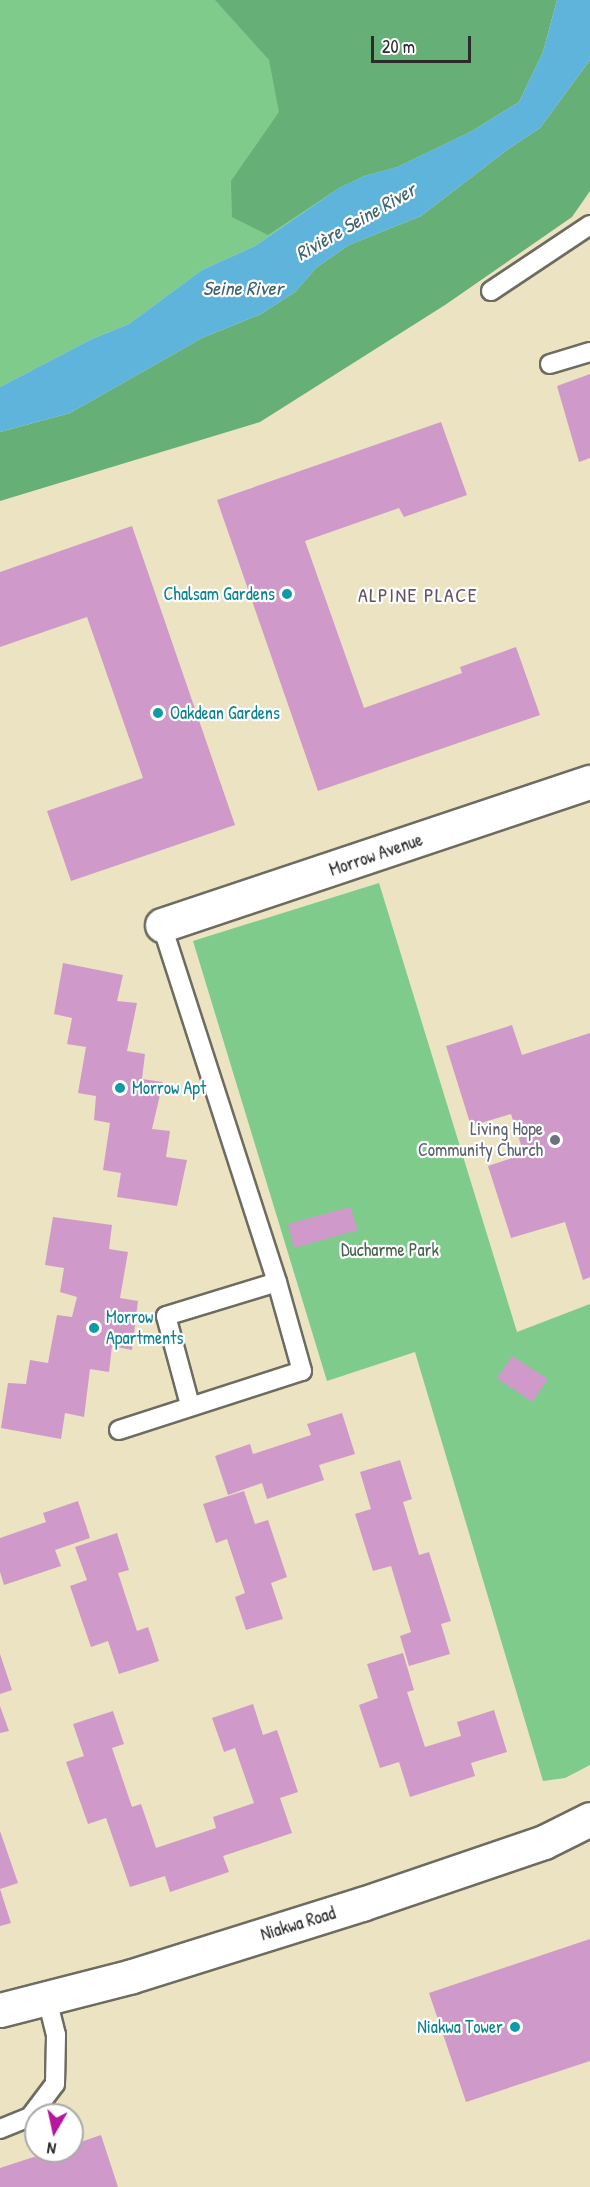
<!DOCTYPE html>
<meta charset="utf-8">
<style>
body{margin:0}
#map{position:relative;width:590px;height:2187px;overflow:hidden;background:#ebe3c1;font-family:"Patrick Hand",sans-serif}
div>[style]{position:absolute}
.green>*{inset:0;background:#7ecb8b}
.forest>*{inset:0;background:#66af77}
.water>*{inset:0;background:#5eb4da}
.building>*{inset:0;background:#cf9ac9}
.roads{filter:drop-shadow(2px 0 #6e6b60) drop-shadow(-2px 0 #6e6b60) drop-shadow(0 2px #6e6b60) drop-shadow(0 -2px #6e6b60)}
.lane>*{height:18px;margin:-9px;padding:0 9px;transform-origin:9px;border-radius:9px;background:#fff}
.street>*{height:33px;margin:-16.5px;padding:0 16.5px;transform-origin:16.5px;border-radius:16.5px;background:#fff}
.dots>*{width:16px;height:16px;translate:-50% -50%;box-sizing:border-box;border:3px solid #fff;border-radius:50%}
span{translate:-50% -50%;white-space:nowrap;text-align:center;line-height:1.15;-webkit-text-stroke:4.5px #fff;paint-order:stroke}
.culture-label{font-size:18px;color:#0d838f}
.right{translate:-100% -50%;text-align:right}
.left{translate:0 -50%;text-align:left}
.street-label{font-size:18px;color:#2b2b2b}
.worship-label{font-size:18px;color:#5b616d}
.park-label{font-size:18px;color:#48634d}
.water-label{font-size:20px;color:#3f6271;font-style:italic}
.neighbourhood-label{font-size:20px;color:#645262;letter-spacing:1.5px}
.north{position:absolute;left:24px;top:2103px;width:60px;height:60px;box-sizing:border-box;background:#fff;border:2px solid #aaa;border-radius:50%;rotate:189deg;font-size:16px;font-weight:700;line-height:24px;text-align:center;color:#2b2b2b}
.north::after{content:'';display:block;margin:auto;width:21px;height:27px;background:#b5179e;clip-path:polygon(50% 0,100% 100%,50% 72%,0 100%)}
.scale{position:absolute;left:371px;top:36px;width:100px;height:27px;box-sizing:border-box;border:3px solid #2b2b2b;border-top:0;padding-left:8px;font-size:18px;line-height:21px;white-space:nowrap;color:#2b2b2b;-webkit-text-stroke:4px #fff;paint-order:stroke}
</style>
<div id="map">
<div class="green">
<i style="clip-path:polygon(0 0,557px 0,472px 131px,397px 167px,364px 176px,339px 188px,255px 246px,202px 270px,129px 324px,92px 339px,0 387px)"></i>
<i style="clip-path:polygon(379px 883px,517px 1332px,590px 1304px,590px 1765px,565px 1778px,543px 1781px,415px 1352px,327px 1381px,193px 941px)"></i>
</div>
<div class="forest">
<i style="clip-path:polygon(215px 0,557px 0,543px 52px,519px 102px,472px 131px,397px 167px,364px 176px,339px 188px,268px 235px,232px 217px,231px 181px,279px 112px,269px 60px)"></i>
<i style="clip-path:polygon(590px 60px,590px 191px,572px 217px,445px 305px,260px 422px,0 501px,0 432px,70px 413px,202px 338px,261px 314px,295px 292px,317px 267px,349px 245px,421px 216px,507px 150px,540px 128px)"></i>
</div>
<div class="water">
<i style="clip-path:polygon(557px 0,590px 0,590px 60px,540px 128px,507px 150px,421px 216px,349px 245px,317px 267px,295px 292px,261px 314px,202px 338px,70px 413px,0 432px,0 387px,92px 339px,129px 324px,202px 270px,255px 246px,339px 188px,364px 176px,397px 167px,472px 131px,519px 102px,543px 52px)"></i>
</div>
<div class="building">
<i style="clip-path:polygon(590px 374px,590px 458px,579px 462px,557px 386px)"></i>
<i style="clip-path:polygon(441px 422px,467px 495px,404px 517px,399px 508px,305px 541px,364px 708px,462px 673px,460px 667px,516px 647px,540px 715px,318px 791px,217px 500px)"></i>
<i style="clip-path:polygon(132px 526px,235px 825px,71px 881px,47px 811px,143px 778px,87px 617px,0 647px,0 572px)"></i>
<i style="clip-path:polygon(63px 963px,123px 975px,117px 1001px,137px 1003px,127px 1051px,145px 1054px,142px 1079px,163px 1082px,152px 1129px,170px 1131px,166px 1157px,187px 1160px,177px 1206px,117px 1197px,121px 1173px,103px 1170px,110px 1123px,94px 1120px,96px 1096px,78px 1093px,86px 1047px,67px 1044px,72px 1018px,54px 1014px)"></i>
<i style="clip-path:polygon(512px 1025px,522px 1055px,590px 1033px,590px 1277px,583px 1280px,565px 1222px,511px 1238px,488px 1166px,524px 1154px,511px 1114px,471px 1126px,446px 1046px)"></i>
<i style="clip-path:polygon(350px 1207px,358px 1230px,294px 1248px,288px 1224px)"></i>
<i style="clip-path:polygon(53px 1217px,112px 1225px,109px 1249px,128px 1252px,120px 1298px,138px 1301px,132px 1350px,112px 1346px,109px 1372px,90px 1369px,84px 1417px,65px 1413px,61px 1439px,1px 1428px,8px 1383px,26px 1384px,30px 1360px,48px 1363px,57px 1315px,72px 1317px,77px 1297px,60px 1292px,64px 1268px,45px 1265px)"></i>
<i style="clip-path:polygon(512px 1356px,548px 1379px,532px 1402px,497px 1378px)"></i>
<i style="clip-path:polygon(342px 1413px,355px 1454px,319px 1465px,324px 1480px,267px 1499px,262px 1483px,228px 1495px,215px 1456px,250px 1444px,253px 1454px,311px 1435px,307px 1424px)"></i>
<i style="clip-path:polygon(400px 1460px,412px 1499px,403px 1502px,419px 1555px,429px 1552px,451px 1621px,441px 1624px,450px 1654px,409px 1666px,400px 1636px,411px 1632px,391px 1566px,373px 1571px,355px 1514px,371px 1509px,360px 1472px)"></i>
<i style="clip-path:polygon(244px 1491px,255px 1524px,268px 1520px,287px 1577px,271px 1583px,283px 1619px,246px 1630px,235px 1597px,245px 1593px,227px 1539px,216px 1543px,203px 1504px)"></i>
<i style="clip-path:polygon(78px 1501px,90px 1538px,55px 1550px,61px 1566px,4px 1585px,0 1572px,0 1538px,46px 1522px,43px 1513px)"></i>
<i style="clip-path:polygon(117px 1533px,129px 1570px,118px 1573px,137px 1631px,148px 1627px,159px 1661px,119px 1674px,108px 1641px,91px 1647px,70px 1586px,87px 1580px,75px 1547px)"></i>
<i style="clip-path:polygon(403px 1653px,414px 1690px,407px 1692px,425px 1747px,461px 1736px,457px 1722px,494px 1710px,507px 1752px,471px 1763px,475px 1776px,410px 1797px,399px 1762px,380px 1768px,359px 1705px,378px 1698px,367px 1664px)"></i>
<i style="clip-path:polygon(0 1654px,12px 1690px,0 1694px)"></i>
<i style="clip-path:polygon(253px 1704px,263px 1735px,277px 1730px,298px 1792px,280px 1798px,292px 1833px,223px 1856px,229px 1872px,170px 1892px,165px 1876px,130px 1887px,106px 1818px,88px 1824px,66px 1762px,84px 1756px,73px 1724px,113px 1711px,124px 1744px,112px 1748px,132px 1807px,141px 1804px,156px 1848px,216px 1828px,213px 1817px,254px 1803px,235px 1748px,224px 1752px,212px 1718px)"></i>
<i style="clip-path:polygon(0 1706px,9px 1731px,0 1733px)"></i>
<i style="clip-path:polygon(0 1831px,18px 1883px,0 1889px)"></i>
<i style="clip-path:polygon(0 1889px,11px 1923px,0 1926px)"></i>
<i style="clip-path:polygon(590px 1939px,590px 2061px,466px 2102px,429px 1993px)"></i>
<i style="clip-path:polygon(101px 2135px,118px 2187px,0 2187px,0 2168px,52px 2151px,72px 2151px,72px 2145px)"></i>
</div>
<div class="roads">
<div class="lane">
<i style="left:491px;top:291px;width:119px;rotate:-33.7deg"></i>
<i style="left:550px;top:364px;width:42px;rotate:-16.7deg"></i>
<i style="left:190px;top:1405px;width:92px;rotate:-105.1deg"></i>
<i style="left:166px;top:1316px;width:116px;rotate:-17deg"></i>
<i style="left:119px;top:1430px;width:192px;rotate:-17.9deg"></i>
<i style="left:302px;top:1371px;width:92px;rotate:-105.7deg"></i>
<i style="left:277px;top:1282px;width:375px;rotate:-107.9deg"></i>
<i style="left:0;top:2129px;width:32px;rotate:-22deg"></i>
<i style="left:30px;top:2117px;width:41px;rotate:-52.9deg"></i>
<i style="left:55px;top:2084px;width:49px;rotate:-88.8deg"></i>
<i style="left:56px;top:2035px;width:38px;rotate:-104deg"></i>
</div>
<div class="street">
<i style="left:162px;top:925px;width:451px;rotate:-18.5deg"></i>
<i style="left:0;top:2010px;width:136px;rotate:-14.4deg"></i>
<i style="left:132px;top:1976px;width:241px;rotate:-17.4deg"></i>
<i style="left:362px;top:1904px;width:192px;rotate:-18.8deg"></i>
<i style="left:544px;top:1842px;width:51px;rotate:-26.6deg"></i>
</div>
</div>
<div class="dots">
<i style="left:287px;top:594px;background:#0f9aa8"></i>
<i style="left:158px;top:713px;background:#0f9aa8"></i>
<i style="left:120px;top:1088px;background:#0f9aa8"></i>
<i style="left:555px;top:1140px;background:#6b7280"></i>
<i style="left:94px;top:1328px;background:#0f9aa8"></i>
<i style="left:515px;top:2027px;background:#0f9aa8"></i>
</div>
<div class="culture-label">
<span class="right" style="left:275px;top:594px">Chalsam Gardens</span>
<span class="left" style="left:170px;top:713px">Oakdean Gardens</span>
<span class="left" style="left:132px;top:1088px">Morrow Apt</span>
<span class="left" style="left:106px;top:1328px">Morrow<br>Apartments</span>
<span class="right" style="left:503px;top:2027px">Niakwa Tower</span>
</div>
<div class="street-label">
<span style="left:376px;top:855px;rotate:-19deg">Morrow Avenue</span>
<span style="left:298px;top:1924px;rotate:-17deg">Niakwa Road</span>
</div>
<div class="worship-label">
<span class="right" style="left:543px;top:1140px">Living Hope<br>Community Church</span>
</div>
<div class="park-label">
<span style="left:390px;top:1250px">Ducharme Park</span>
</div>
<div class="water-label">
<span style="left:355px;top:221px;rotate:-30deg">Rivière Seine River</span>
<span style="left:243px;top:287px">Seine River</span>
</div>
<div class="neighbourhood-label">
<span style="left:418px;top:594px">ALPINE PLACE</span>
</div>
<div class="north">N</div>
<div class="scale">20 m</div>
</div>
